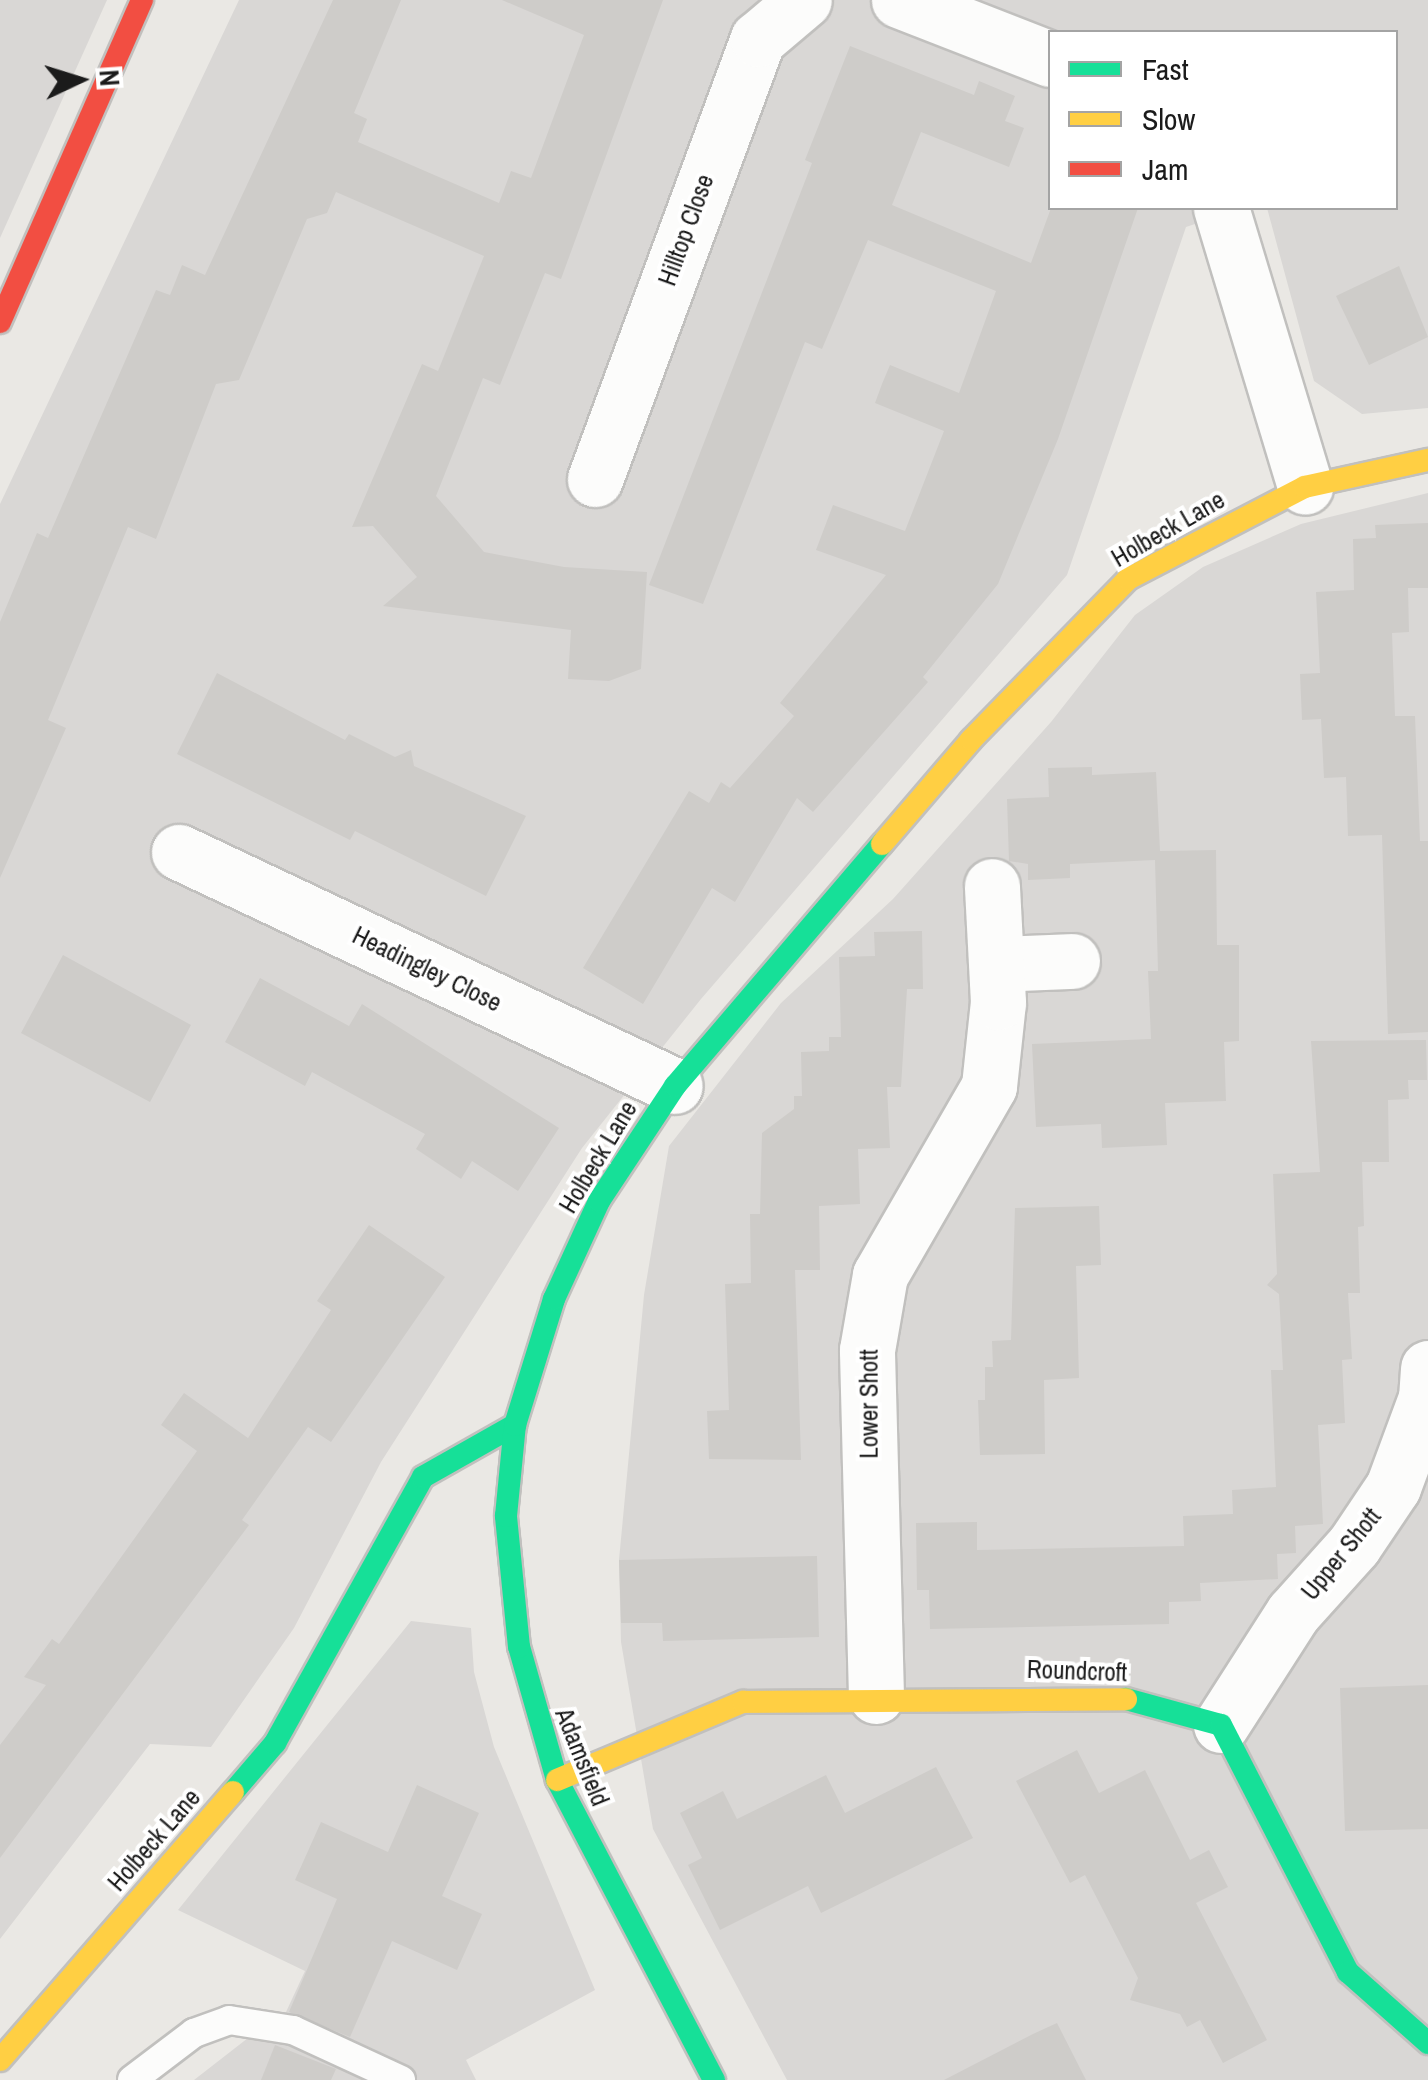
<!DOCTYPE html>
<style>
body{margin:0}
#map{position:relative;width:1428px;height:2080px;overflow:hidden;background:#eae8e4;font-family:"Archivo Narrow",sans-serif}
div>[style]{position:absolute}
.residential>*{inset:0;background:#d9d7d5}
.building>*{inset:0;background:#ceccc9}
.roads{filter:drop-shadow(2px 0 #c1c0be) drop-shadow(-2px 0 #c1c0be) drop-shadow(0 2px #c1c0be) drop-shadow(0 -2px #c1c0be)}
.lane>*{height:28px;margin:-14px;padding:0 14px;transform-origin:14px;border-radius:14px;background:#fcfcfb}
.street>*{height:55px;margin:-27.5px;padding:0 27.5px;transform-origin:27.5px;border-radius:27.5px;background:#fcfcfb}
.fast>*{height:22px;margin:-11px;padding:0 11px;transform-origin:11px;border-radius:11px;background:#16e098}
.slow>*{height:22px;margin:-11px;padding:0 11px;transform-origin:11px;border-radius:11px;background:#ffcf43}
.jam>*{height:22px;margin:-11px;padding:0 11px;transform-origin:11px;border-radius:11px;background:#f24e42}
span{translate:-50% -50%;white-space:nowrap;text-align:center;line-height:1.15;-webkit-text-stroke:8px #fff;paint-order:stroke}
.street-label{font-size:25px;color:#1b1b1b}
.legend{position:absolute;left:1048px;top:30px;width:350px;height:180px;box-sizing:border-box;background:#fff;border:2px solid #a4a4a4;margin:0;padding:12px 18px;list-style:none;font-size:30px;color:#1b1b1b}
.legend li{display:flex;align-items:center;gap:20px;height:50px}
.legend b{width:50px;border:2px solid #a4a4a4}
.north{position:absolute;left:30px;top:30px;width:100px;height:100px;-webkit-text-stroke:8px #fff;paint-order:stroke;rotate:86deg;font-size:28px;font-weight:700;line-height:40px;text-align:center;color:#1b1b1b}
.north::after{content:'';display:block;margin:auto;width:35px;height:45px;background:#1b1b1b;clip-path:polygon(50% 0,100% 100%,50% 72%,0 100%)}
</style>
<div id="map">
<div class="residential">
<i style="clip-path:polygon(0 0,107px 0,0 238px)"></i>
<i style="clip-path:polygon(239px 0,1428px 0,1428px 408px,1362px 414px,1314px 381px,1267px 208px,1396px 208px,1396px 32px,1050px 32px,1050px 208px,1243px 208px,1186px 227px,1067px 575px,701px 999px,582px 1148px,381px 1462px,294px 1628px,211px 1747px,150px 1744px,0 1939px,0 504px)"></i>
<i style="clip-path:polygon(1428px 493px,1428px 2080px,787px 2080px,653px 1829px,621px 1642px,619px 1560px,644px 1295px,669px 1146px,781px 1003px,893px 899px,1051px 722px,1135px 615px,1203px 567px,1301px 524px)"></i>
<i style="clip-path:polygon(411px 1621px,471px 1628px,474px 1672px,494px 1747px,595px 1990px,466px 2060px,476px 2080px,194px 2080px,248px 2038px,274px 2038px,305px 1971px,178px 1910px)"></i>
</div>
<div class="building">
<i style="clip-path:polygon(333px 0,401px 0,354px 113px,367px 119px,358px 142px,499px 203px,511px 171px,531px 178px,584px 35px,502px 0,663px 0,561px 279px,545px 273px,500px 385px,483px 378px,436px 496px,484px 552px,564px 567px,647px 572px,641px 669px,609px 681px,568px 679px,571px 630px,383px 606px,417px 577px,373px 526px,352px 527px,422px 364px,438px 371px,484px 256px,336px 192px,327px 213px,307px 219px,239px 380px,216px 384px,156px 539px,128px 527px,48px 720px,66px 728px,0 878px,0 622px,37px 533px,48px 538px,156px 290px,170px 295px,182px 265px,205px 275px)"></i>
<i style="clip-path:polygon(850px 46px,974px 95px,979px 81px,1015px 96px,1005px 121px,1024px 128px,1009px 167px,921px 132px,892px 205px,1031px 263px,1051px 208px,1138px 208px,1058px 439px,998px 584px,923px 677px,928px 682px,813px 812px,797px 798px,735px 902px,712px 888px,643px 1004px,583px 968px,689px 791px,709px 803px,721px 782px,730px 788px,794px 716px,780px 703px,886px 575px,816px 550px,833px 505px,905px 531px,944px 431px,875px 403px,882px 384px,890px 365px,959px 393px,996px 291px,868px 240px,822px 349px,805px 342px,703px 604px,649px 585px,812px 163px,805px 160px)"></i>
<i style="clip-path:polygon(1399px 266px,1428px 337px,1369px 365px,1336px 296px)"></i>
<i style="clip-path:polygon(1428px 523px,1428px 588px,1408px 588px,1409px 632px,1392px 633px,1395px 716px,1415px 716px,1420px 841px,1428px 841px,1428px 1032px,1388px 1034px,1382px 835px,1348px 836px,1346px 777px,1324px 778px,1321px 719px,1302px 720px,1300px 674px,1320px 673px,1316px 592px,1354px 590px,1353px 539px,1376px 538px,1375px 525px)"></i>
<i style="clip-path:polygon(217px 673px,345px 740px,349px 734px,395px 757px,411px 750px,414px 766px,526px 816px,486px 896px,355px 831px,350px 840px,177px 754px)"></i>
<i style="clip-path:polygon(1092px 767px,1092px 775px,1156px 772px,1160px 851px,1216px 850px,1217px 945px,1239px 945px,1239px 1041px,1224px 1042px,1226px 1101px,1165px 1103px,1167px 1145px,1102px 1148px,1101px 1124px,1036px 1127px,1032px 1044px,1151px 1039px,1148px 971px,1158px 971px,1155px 860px,1070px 864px,1070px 878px,1028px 880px,1028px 864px,1009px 861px,1007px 799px,1049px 797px,1048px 768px)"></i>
<i style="clip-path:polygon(922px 931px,923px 989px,907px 989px,901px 1087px,887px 1087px,890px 1148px,858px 1149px,860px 1204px,819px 1206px,820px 1270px,795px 1270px,801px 1460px,709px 1459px,707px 1411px,729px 1410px,725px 1284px,751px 1283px,750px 1214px,760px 1214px,762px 1133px,794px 1109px,794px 1096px,802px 1096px,801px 1052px,829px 1051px,829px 1037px,841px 1037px,839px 957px,875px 956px,874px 932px)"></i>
<i style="clip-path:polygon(63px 955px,191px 1025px,150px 1102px,21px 1033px)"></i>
<i style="clip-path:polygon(260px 978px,349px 1026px,362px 1004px,559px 1128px,518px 1191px,472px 1161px,461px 1179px,416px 1149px,425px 1134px,312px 1072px,305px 1086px,225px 1042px)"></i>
<i style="clip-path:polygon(1426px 1040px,1427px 1080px,1408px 1080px,1409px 1099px,1388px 1100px,1389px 1162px,1362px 1162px,1364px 1226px,1358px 1227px,1360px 1293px,1348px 1293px,1352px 1359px,1342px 1360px,1345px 1423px,1318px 1425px,1323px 1524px,1295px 1526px,1296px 1553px,1277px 1554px,1278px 1579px,1200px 1583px,1201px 1601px,1169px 1602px,1169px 1624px,930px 1629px,929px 1590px,917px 1590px,916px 1523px,977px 1522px,977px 1550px,1184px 1546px,1183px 1516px,1233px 1514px,1232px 1490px,1276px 1487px,1271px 1370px,1283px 1370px,1279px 1294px,1267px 1285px,1277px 1274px,1273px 1174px,1320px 1172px,1311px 1041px)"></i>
<i style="clip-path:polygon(1099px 1206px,1101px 1265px,1076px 1266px,1079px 1378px,1044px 1380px,1045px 1454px,980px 1455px,978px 1400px,985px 1400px,985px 1367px,993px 1367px,992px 1341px,1011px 1340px,1015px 1208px)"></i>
<i style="clip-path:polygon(369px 1225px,445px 1277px,331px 1442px,308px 1427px,242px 1520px,249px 1525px,0 1858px,0 1745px,46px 1685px,24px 1677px,52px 1639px,59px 1644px,197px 1451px,161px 1425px,184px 1393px,248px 1438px,331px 1310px,317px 1301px)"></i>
<i style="clip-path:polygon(817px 1556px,819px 1637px,663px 1641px,662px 1623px,621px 1623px,619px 1560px)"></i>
<i style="clip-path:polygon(1428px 1685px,1428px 1829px,1345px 1831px,1340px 1688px)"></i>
<i style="clip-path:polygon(1077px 1750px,1099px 1793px,1145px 1770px,1190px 1860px,1209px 1850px,1228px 1887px,1196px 1903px,1267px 2040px,1223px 2063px,1200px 2020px,1187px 2027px,1180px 2014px,1130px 2000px,1138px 1978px,1085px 1875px,1070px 1883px,1016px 1781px)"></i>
<i style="clip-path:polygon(936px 1767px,973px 1838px,821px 1913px,808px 1886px,720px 1930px,688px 1865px,702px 1858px,680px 1813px,723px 1791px,737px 1819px,826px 1775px,845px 1813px)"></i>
<i style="clip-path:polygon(417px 1785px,479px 1813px,442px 1896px,482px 1914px,457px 1970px,392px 1941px,350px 2037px,289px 2012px,337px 1899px,295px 1880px,321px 1822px,388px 1852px)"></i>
<i style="clip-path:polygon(1057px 2023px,1086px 2080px,944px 2080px,1033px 2034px)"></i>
<i style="clip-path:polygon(275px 2045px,336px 2069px,331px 2080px,261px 2080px)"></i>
</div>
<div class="roads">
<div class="lane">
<i style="left:132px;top:2080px;width:78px;rotate:-37.2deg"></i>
<i style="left:194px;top:2033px;width:37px;rotate:-20deg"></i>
<i style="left:229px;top:2020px;width:65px;rotate:8.9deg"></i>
<i style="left:293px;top:2030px;width:119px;rotate:24.8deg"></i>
</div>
<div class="street">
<i style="left:899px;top:0;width:162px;rotate:21.3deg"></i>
<i style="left:1221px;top:208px;width:291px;rotate:73.2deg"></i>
<i style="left:595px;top:479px;width:469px;rotate:-69.7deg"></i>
<i style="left:758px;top:39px;width:60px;rotate:-40.3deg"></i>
<i style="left:179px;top:852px;width:548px;rotate:25.26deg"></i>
<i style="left:997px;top:964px;width:75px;rotate:-2.3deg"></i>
<i style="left:876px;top:1696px;width:346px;rotate:-91.5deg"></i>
<i style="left:867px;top:1350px;width:76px;rotate:-80.2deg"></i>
<i style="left:880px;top:1275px;width:218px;rotate:-60deg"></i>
<i style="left:989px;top:1086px;width:84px;rotate:-83.9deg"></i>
<i style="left:998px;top:1002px;width:116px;rotate:-93deg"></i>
<i style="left:1221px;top:1725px;width:133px;rotate:-57.3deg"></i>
<i style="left:1293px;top:1613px;width:91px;rotate:-48.1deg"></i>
<i style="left:1354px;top:1545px;width:70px;rotate:-56.1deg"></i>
<i style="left:1393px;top:1487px;width:95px;rotate:-69.7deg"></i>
<i style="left:1426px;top:1398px;width:30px;rotate:-86deg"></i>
</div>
<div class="fast">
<i style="left:1126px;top:1699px;width:98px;rotate:15.3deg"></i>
<i style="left:1221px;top:1725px;width:278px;rotate:62.8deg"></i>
<i style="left:1348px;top:1972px;width:107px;rotate:41.6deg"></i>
<i style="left:233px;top:1792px;width:65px;rotate:-49.4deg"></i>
<i style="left:275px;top:1743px;width:304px;rotate:-60.9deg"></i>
<i style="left:423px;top:1477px;width:106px;rotate:-29.5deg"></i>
<i style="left:714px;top:2080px;width:339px;rotate:-117.6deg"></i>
<i style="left:557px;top:1780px;width:138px;rotate:-105.9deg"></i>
<i style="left:519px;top:1647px;width:132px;rotate:-95.7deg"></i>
<i style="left:506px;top:1516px;width:91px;rotate:-84.4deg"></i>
<i style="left:515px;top:1425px;width:132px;rotate:-72.8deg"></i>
<i style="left:554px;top:1299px;width:108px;rotate:-65.3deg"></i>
<i style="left:599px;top:1201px;width:138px;rotate:-56.5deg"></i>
<i style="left:675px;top:1086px;width:318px;rotate:-49.5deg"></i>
</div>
<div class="slow">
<i style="left:882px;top:844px;width:137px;rotate:-49.4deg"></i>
<i style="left:971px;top:740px;width:225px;rotate:-45.7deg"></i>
<i style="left:1128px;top:579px;width:199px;rotate:-27.5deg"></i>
<i style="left:1305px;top:487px;width:126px;rotate:-12.4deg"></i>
<i style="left:557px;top:1780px;width:202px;rotate:-22.8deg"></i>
<i style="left:743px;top:1702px;width:383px;rotate:-0.4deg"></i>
<i style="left:0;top:2060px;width:355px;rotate:-49deg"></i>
</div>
<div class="jam">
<i style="left:0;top:322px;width:352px;rotate:-66.2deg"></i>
</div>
</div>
<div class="street-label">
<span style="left:686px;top:230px;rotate:-70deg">Hilltop Close</span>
<span style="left:1168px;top:529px;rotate:-30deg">Holbeck Lane</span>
<span style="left:427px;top:969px;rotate:26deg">Headingley Close</span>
<span style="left:598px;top:1157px;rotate:-59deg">Holbeck Lane</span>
<span style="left:869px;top:1404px;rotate:-90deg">Lower Shott</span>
<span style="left:1341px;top:1554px;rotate:-51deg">Upper Shott</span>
<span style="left:1077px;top:1671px;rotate:2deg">Roundcroft</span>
<span style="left:582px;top:1757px;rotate:68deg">Adamsfield</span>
<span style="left:154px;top:1840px;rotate:-49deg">Holbeck Lane</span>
</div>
<ul class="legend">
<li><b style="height:12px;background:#16e098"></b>Fast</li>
<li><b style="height:12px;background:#ffcf43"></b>Slow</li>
<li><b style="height:12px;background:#f24e42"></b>Jam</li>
</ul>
<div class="north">N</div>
</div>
